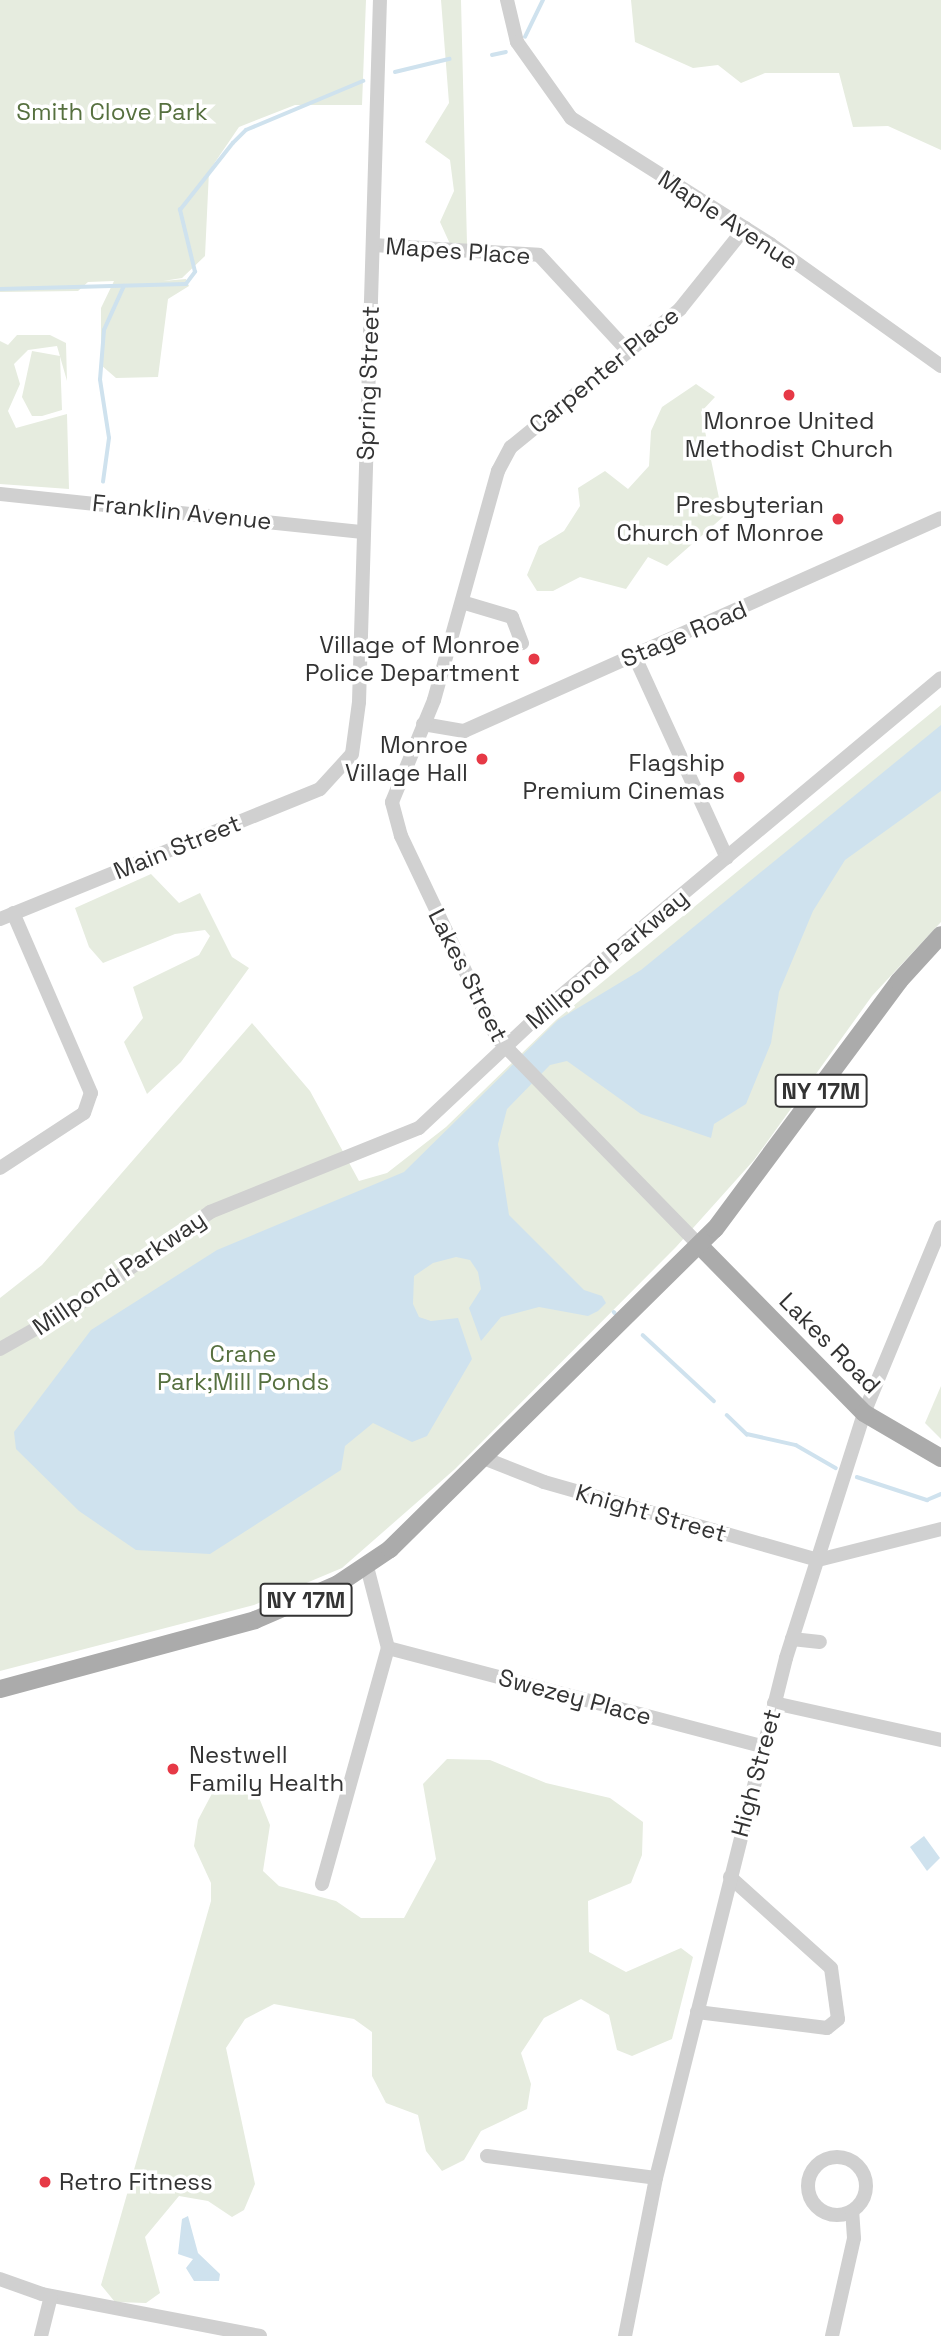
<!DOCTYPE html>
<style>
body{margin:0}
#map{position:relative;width:941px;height:2336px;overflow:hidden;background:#fff;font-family:"Space Grotesk",sans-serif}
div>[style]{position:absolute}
.green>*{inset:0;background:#e6ecdf}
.water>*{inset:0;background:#cfe2ee}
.stream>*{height:3.5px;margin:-1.75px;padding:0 1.75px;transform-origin:1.75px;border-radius:1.75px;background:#cfe2ee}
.minor>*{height:14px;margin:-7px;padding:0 7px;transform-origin:7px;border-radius:7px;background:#d0d0d0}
.minor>.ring{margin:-7px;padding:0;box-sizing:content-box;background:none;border:14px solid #d0d0d0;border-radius:50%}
.major>*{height:18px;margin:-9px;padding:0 9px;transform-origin:9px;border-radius:9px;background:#ababab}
.dots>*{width:19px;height:19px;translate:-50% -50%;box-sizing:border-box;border:4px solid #fff;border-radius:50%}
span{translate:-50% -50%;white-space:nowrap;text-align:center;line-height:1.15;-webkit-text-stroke:7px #fff;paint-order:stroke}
.shield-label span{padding:2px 5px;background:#fff;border:2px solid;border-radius:5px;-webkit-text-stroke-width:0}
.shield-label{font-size:23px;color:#333;font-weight:700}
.park-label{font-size:24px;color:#56703f}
.street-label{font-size:24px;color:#333}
.poi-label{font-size:24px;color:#333}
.right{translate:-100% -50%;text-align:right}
.left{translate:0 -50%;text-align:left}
</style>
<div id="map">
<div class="green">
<i style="clip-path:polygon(0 0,366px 0,362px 105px,295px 105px,239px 127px,209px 171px,205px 256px,182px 278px,163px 281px,186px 279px,189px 286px,168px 299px,158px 377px,116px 378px,101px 365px,101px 308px,114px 281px,88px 282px,78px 291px,0 292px)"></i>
<i style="clip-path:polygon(441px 0,461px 0,467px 244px,450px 244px,440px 222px,454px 191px,450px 160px,425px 142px,449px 103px)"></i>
<i style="clip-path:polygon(631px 0,941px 0,941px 150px,888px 126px,853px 127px,839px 73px,765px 73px,741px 83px,718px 65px,693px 68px,635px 42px)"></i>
<i style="clip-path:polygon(17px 335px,50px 335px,66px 343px,67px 381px,57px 346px,28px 350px,14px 364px,20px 384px,8px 411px,16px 428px,67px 414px,69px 489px,0 484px,0 341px,8px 345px)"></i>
<i style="clip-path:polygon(32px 351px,60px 356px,62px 410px,42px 416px,32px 416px,22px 397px)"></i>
<i style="clip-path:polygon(696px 384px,715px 397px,701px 412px,723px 517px,667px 566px,648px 557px,626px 589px,580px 577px,553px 591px,537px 591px,527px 575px,539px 546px,564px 531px,580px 506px,578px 488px,605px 471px,628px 489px,649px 466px,651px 431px,662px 407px)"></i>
<i style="clip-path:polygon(941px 705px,941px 922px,872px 996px,754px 1160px,676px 1247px,455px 1469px,342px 1568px,254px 1605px,0 1671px,0 1298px,42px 1265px,252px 1023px,310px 1091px,359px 1181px,387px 1173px,446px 1127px,556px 1020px)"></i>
<i style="clip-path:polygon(151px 874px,179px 903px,200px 893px,232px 957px,249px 968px,181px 1062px,147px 1094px,124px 1042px,143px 1018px,133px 987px,199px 955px,210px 936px,205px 930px,175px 934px,103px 963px,89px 947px,75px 908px)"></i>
<i style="clip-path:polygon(941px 1386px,941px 1439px,925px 1423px)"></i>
<i style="clip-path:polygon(447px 1759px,490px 1760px,546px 1783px,610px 1798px,643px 1822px,642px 1855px,631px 1883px,588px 1901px,589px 1952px,626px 1972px,681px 1948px,693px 1957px,672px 2039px,632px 2056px,617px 2050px,609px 2015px,581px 1999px,544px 2018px,521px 2053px,531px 2084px,527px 2109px,481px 2131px,464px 2160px,442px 2171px,426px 2151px,418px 2115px,386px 2103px,372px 2076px,372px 2032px,354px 2019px,274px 2004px,245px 2019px,226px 2048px,255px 2184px,244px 2210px,232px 2217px,208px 2201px,179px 2196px,145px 2237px,160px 2293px,146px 2303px,115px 2302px,101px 2285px,211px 1901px,211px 1883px,194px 1846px,198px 1820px,217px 1784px,250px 1775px,270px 1825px,263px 1871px,279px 1886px,336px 1901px,361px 1918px,404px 1918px,436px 1859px,423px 1784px)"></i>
</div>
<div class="water">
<i style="clip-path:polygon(941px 725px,941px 791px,845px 860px,813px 911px,779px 992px,771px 1043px,746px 1104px,714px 1124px,711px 1138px,641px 1114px,567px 1061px,550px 1065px,507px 1109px,498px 1144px,509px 1215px,584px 1290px,602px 1296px,606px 1303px,598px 1311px,588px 1316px,539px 1307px,501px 1317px,481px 1341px,469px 1308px,481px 1289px,478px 1272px,470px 1260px,456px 1257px,433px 1263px,414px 1276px,413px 1304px,419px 1317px,431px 1321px,458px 1318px,472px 1359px,427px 1436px,412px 1442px,373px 1423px,345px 1446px,341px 1470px,210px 1554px,136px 1550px,79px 1511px,16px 1449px,14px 1432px,91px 1330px,217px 1250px,404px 1172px,558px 1020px,641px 970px)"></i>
<i style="clip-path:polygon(924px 1836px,940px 1858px,927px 1871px,910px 1847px)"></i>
<i style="clip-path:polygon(188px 2216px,198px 2253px,220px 2274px,219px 2281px,194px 2281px,186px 2268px,193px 2259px,178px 2254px,182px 2219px)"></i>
</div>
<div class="stream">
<i style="left:525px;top:37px;width:41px;rotate:-64.1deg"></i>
<i style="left:492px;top:55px;width:14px;rotate:-12deg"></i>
<i style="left:395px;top:72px;width:56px;rotate:-13.5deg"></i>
<i style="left:0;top:289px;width:186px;rotate:-1.5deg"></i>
<i style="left:186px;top:284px;width:15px;rotate:-53deg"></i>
<i style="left:195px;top:272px;width:64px;rotate:-103.6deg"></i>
<i style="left:180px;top:210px;width:85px;rotate:-51.7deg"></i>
<i style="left:233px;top:143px;width:18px;rotate:-45deg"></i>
<i style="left:246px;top:130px;width:127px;rotate:-22.7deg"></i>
<i style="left:103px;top:482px;width:44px;rotate:-82.2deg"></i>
<i style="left:109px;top:438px;width:59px;rotate:-98.8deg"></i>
<i style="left:100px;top:380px;width:50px;rotate:-85.4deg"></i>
<i style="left:104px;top:330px;width:48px;rotate:-65.6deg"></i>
<i style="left:614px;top:1312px;width:1px;rotate:45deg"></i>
<i style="left:643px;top:1335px;width:97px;rotate:42.9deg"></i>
<i style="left:727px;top:1415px;width:28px;rotate:44deg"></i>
<i style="left:747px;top:1434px;width:50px;rotate:12.7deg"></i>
<i style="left:796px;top:1445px;width:46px;rotate:29.9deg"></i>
<i style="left:857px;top:1477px;width:74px;rotate:18.2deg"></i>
<i style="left:927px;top:1500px;width:15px;rotate:-23deg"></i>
</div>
<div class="minor">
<i style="left:507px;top:0;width:43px;rotate:76.6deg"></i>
<i style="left:517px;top:42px;width:93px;rotate:54.6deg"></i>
<i style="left:571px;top:118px;width:236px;rotate:32.3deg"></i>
<i style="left:770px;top:244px;width:210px;rotate:35.5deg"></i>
<i style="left:373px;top:245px;width:166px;rotate:3.4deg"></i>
<i style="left:539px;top:255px;width:129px;rotate:47.2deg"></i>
<i style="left:0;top:494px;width:365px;rotate:6deg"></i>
<i style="left:465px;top:603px;width:49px;rotate:16.6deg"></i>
<i style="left:512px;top:617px;width:28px;rotate:69deg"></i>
<i style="left:634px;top:655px;width:223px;rotate:65.4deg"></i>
<i style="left:423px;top:724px;width:42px;rotate:9.7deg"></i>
<i style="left:464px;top:731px;width:522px;rotate:-24.06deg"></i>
<i style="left:0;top:919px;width:345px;rotate:-22.1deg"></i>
<i style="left:320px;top:789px;width:47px;rotate:-47.6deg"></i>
<i style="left:352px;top:754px;width:52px;rotate:-82.3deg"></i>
<i style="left:359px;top:702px;width:702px;rotate:-88.29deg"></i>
<i style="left:0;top:1168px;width:100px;rotate:-33.2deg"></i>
<i style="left:84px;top:1113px;width:21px;rotate:-71deg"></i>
<i style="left:91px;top:1093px;width:196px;rotate:-113.4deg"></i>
<i style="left:699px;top:1245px;width:289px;rotate:-134.3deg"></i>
<i style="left:497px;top:1038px;width:224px;rotate:-115.4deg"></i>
<i style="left:401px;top:836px;width:35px;rotate:-105deg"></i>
<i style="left:392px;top:802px;width:110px;rotate:-67.6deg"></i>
<i style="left:434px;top:700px;width:238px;rotate:-74.4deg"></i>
<i style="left:498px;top:471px;width:27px;rotate:-62deg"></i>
<i style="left:511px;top:447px;width:218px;rotate:-39.2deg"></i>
<i style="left:680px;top:309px;width:104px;rotate:-51.3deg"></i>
<i style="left:0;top:1349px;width:87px;rotate:-29.5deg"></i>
<i style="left:76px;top:1306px;width:164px;rotate:-35deg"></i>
<i style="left:210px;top:1212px;width:225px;rotate:-21.9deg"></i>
<i style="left:419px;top:1128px;width:181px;rotate:-43.2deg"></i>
<i style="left:551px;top:1004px;width:508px;rotate:-39.89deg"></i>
<i style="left:486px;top:1459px;width:62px;rotate:21.6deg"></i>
<i style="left:544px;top:1482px;width:285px;rotate:15.9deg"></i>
<i style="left:818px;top:1560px;width:127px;rotate:-14.1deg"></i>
<i style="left:792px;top:1639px;width:28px;rotate:6deg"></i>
<i style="left:388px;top:1648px;width:387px;rotate:14.7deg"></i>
<i style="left:774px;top:1703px;width:171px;rotate:12.5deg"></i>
<i style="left:322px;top:1884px;width:245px;rotate:-74.4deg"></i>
<i style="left:388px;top:1648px;width:84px;rotate:-104.5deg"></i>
<i style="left:697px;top:2012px;width:131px;rotate:7deg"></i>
<i style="left:827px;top:2028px;width:14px;rotate:-39deg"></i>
<i style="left:838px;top:2019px;width:51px;rotate:-97.8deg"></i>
<i style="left:831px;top:1968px;width:136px;rotate:-138deg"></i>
<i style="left:487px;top:2156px;width:170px;rotate:7.4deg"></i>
<i class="ring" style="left:808px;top:2157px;width:44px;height:44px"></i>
<i style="left:0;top:2279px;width:45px;rotate:19.7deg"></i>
<i style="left:42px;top:2294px;width:222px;rotate:10.9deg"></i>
<i style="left:41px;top:2336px;width:41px;rotate:-76deg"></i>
<i style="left:625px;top:2336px;width:161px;rotate:-78.9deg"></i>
<i style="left:656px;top:2178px;width:536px;rotate:-75.96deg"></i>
<i style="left:786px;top:1658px;width:257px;rotate:-72.3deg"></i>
<i style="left:864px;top:1413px;width:201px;rotate:-67.5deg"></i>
<i style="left:832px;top:2336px;width:100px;rotate:-77.3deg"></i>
<i style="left:854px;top:2238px;width:26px;rotate:-94deg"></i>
</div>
<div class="major">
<i style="left:699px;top:1245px;width:235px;rotate:45.5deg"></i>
<i style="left:864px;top:1413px;width:89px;rotate:30.3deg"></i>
<i style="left:0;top:1689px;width:264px;rotate:-15.1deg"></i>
<i style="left:255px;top:1620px;width:90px;rotate:-23.4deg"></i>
<i style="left:338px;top:1584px;width:63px;rotate:-33.9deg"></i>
<i style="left:390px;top:1549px;width:456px;rotate:-44.6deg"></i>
<i style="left:715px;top:1229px;width:309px;rotate:-53.4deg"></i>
<i style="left:899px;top:981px;width:62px;rotate:-47.6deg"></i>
</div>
<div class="dots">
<i style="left:789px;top:395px;background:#e63946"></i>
<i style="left:838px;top:519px;background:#e63946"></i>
<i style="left:534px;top:659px;background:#e63946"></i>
<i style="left:482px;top:759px;background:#e63946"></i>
<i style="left:739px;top:777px;background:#e63946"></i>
<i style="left:173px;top:1769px;background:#e63946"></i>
<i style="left:45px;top:2182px;background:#e63946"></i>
</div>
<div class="shield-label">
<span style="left:821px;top:1091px">NY 17M</span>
<span style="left:306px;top:1600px">NY 17M</span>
</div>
<div class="park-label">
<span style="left:112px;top:112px">Smith Clove Park</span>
<span style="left:243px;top:1368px">Crane<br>Park;Mill Ponds</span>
</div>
<div class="street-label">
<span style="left:728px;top:220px;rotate:33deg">Maple Avenue</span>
<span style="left:458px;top:251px;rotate:4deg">Mapes Place</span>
<span style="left:604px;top:370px;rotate:-39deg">Carpenter Place</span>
<span style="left:368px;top:383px;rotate:-88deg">Spring Street</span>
<span style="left:182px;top:512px;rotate:6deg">Franklin Avenue</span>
<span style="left:684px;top:634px;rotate:-23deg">Stage Road</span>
<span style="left:177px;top:847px;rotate:-22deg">Main Street</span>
<span style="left:607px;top:959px;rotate:-40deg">Millpond Parkway</span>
<span style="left:468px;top:975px;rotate:63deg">Lakes Street</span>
<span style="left:119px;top:1273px;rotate:-34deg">Millpond Parkway</span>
<span style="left:830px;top:1343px;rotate:45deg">Lakes Road</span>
<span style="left:651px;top:1513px;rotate:16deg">Knight Street</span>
<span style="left:575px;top:1697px;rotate:15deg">Swezey Place</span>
<span style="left:756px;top:1773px;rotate:-75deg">High Street</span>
</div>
<div class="poi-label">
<span style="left:789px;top:435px">Monroe United<br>Methodist Church</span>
<span class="right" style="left:824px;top:519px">Presbyterian<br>Church of Monroe</span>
<span class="right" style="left:520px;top:659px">Village of Monroe<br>Police Department</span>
<span class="right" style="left:468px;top:759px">Monroe<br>Village Hall</span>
<span class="right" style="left:725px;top:777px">Flagship<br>Premium Cinemas</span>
<span class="left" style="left:189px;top:1769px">Nestwell<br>Family Health</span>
<span class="left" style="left:59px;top:2182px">Retro Fitness</span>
</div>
</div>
